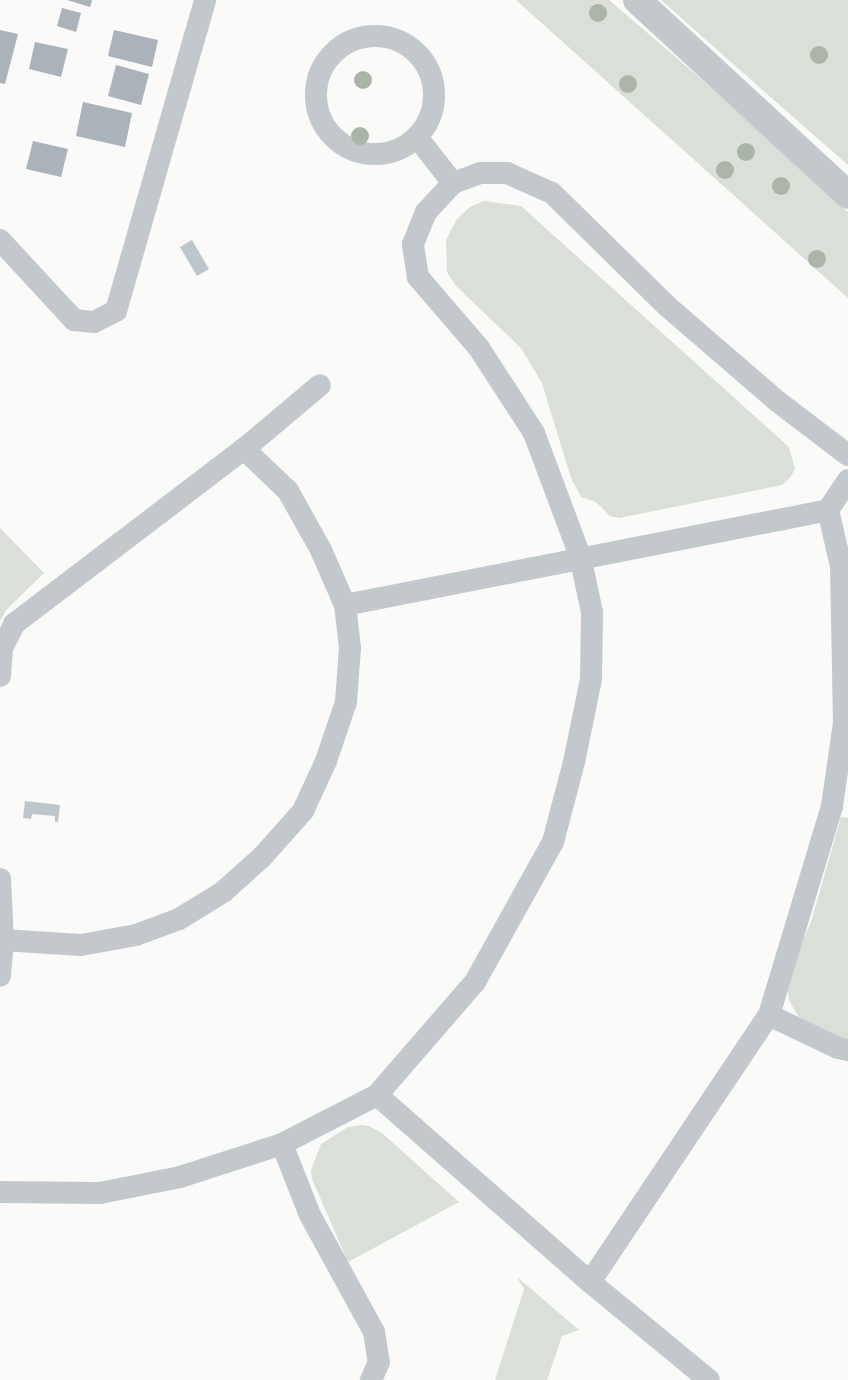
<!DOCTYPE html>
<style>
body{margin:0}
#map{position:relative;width:848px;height:1380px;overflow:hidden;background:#fafaf8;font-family:Roboto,sans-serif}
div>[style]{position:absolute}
.green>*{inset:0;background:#dadfd7}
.water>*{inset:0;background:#bbc7cb}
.building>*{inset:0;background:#aab3b9}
.minor>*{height:22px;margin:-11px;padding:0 11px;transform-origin:11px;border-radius:11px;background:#c3c8cc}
.minor>.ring{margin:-11px;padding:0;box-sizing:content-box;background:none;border:22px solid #c3c8cc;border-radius:50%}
.tertiary>*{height:28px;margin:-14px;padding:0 14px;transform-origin:14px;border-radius:14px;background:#c3c8cc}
.trees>*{width:18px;height:18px;margin:-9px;border-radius:50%;background:#aab4a7}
span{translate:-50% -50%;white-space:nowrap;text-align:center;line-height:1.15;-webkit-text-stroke:6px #fff;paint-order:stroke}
</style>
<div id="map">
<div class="green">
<i style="clip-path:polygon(516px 0,609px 0,755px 125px,848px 212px,848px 298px)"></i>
<i style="clip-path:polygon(661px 0,848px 0,848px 165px,732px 63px)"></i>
<i style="clip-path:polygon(484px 201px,521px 206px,789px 447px,795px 469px,790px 478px,782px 485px,619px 518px,610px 516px,596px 502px,581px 497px,571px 478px,542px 383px,521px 348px,455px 285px,447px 272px,446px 240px,457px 219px,470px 207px)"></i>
<i style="clip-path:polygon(0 528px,44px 573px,7px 609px,0 621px)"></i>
<i style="clip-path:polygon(841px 817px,848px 818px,848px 1040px,814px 1028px,798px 1016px,789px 1000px,787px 985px,790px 971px,812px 919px)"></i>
<i style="clip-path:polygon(361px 1125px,369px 1126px,383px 1134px,459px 1202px,348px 1262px,312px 1179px,311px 1170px,321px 1144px,348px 1127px)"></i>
<i style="clip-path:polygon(517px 1277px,579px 1330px,562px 1336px,547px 1380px,495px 1380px,524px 1289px)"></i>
</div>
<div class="water">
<i style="clip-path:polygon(192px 240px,209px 269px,197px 276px,180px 247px)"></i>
<i style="clip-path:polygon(25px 801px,60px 805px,58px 822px,55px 822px,55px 816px,32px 814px,31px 819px,23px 818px)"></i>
</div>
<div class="building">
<i style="clip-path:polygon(67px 0,92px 0,90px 7px)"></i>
<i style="clip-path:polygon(62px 8px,81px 13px,76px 32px,57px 26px)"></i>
<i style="clip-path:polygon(0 30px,18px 34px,5px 84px,0 83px)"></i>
<i style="clip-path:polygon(114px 30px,158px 40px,152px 67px,108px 56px)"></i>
<i style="clip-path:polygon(35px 42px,68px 49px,61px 77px,29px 69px)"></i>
<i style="clip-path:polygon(116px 65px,149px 74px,141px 105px,108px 96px)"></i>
<i style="clip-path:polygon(83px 102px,132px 113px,125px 147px,76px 136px)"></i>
<i style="clip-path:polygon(33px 141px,68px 149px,61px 177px,26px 169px)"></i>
</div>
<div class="minor">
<i class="ring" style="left:316px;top:36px;width:96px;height:96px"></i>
<i style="left:417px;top:137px;width:58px;rotate:52deg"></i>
<i style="left:0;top:240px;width:109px;rotate:47.2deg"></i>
<i style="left:74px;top:320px;width:20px;rotate:6deg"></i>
<i style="left:94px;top:322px;width:25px;rotate:-27deg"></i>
<i style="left:116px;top:311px;width:323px;rotate:-74deg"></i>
<i style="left:345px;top:605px;width:492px;rotate:-11.1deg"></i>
<i style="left:828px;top:510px;width:36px;rotate:-56deg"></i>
<i style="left:0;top:676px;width:28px;rotate:-86deg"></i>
<i style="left:2px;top:648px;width:27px;rotate:-63deg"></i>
<i style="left:14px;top:624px;width:289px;rotate:-37.3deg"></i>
<i style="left:244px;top:449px;width:99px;rotate:-40.1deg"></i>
<i style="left:0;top:879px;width:61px;rotate:87.2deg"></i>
<i style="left:3px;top:940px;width:36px;rotate:95deg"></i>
<i style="left:3px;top:940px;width:78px;rotate:3.7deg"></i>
<i style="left:81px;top:945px;width:56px;rotate:-10.3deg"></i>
<i style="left:136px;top:935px;width:46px;rotate:-20.4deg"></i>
<i style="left:179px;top:919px;width:52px;rotate:-31.5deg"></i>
<i style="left:223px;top:892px;width:52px;rotate:-41.9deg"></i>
<i style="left:262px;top:857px;width:62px;rotate:-48.3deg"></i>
<i style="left:303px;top:811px;width:55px;rotate:-65.3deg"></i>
<i style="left:326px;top:761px;width:62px;rotate:-71.3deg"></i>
<i style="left:346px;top:702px;width:54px;rotate:-85.8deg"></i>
<i style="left:350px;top:648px;width:43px;rotate:-96.6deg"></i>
<i style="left:345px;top:605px;width:60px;rotate:-113.6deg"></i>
<i style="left:321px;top:550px;width:68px;rotate:-119.2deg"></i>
<i style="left:288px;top:491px;width:61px;rotate:-136.3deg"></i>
<i style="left:769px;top:1015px;width:76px;rotate:25.6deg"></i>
<i style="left:838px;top:1048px;width:10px;rotate:11deg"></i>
<i style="left:377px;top:1095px;width:283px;rotate:41.3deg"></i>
<i style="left:590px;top:1282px;width:154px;rotate:39.5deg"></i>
<i style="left:282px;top:1144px;width:76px;rotate:68.5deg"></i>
<i style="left:310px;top:1215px;width:133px;rotate:61.3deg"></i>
<i style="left:374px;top:1332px;width:30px;rotate:81deg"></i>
<i style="left:379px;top:1362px;width:20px;rotate:114deg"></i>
<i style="left:0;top:1192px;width:100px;rotate:0.6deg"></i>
<i style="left:100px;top:1193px;width:82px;rotate:-11.3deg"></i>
<i style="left:180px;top:1177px;width:107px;rotate:-17.9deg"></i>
<i style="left:282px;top:1144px;width:107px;rotate:-27.3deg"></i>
<i style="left:377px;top:1095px;width:150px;rotate:-49.1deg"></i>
<i style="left:475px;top:982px;width:160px;rotate:-60.9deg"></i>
<i style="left:553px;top:842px;width:83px;rotate:-75.3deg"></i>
<i style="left:574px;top:762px;width:85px;rotate:-78.4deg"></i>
<i style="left:591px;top:679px;width:67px;rotate:-89.1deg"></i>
<i style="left:592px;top:612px;width:57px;rotate:-102.1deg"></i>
<i style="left:580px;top:556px;width:131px;rotate:-110.5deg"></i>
<i style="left:534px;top:433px;width:101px;rotate:-122.9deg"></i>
<i style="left:479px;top:348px;width:94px;rotate:-130.7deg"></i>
<i style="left:418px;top:277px;width:33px;rotate:-99deg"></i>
<i style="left:413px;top:244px;width:35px;rotate:-68deg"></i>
<i style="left:426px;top:212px;width:40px;rotate:-47deg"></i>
<i style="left:453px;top:183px;width:30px;rotate:-20deg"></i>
<i style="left:481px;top:173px;width:26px"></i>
<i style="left:507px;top:173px;width:49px;rotate:24deg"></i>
<i style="left:552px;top:193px;width:161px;rotate:44.5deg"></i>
<i style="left:667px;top:306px;width:145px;rotate:40.8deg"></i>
<i style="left:777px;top:401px;width:89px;rotate:37.3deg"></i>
<i style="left:590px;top:1282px;width:321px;rotate:-56.2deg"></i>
<i style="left:769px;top:1015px;width:218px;rotate:-73.2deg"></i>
<i style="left:832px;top:806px;width:84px;rotate:-81.8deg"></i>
<i style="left:844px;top:723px;width:157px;rotate:-91.1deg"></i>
<i style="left:841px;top:566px;width:57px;rotate:-103.1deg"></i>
</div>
<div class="tertiary">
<i style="left:637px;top:0;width:287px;rotate:42.7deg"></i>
</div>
<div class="trees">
<i style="left:598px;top:13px"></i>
<i style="left:819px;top:55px"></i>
<i style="left:363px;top:80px"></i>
<i style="left:628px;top:84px"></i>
<i style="left:360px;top:136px"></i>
<i style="left:746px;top:152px"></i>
<i style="left:725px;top:170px"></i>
<i style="left:781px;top:186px"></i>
<i style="left:817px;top:259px"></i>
</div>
</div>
